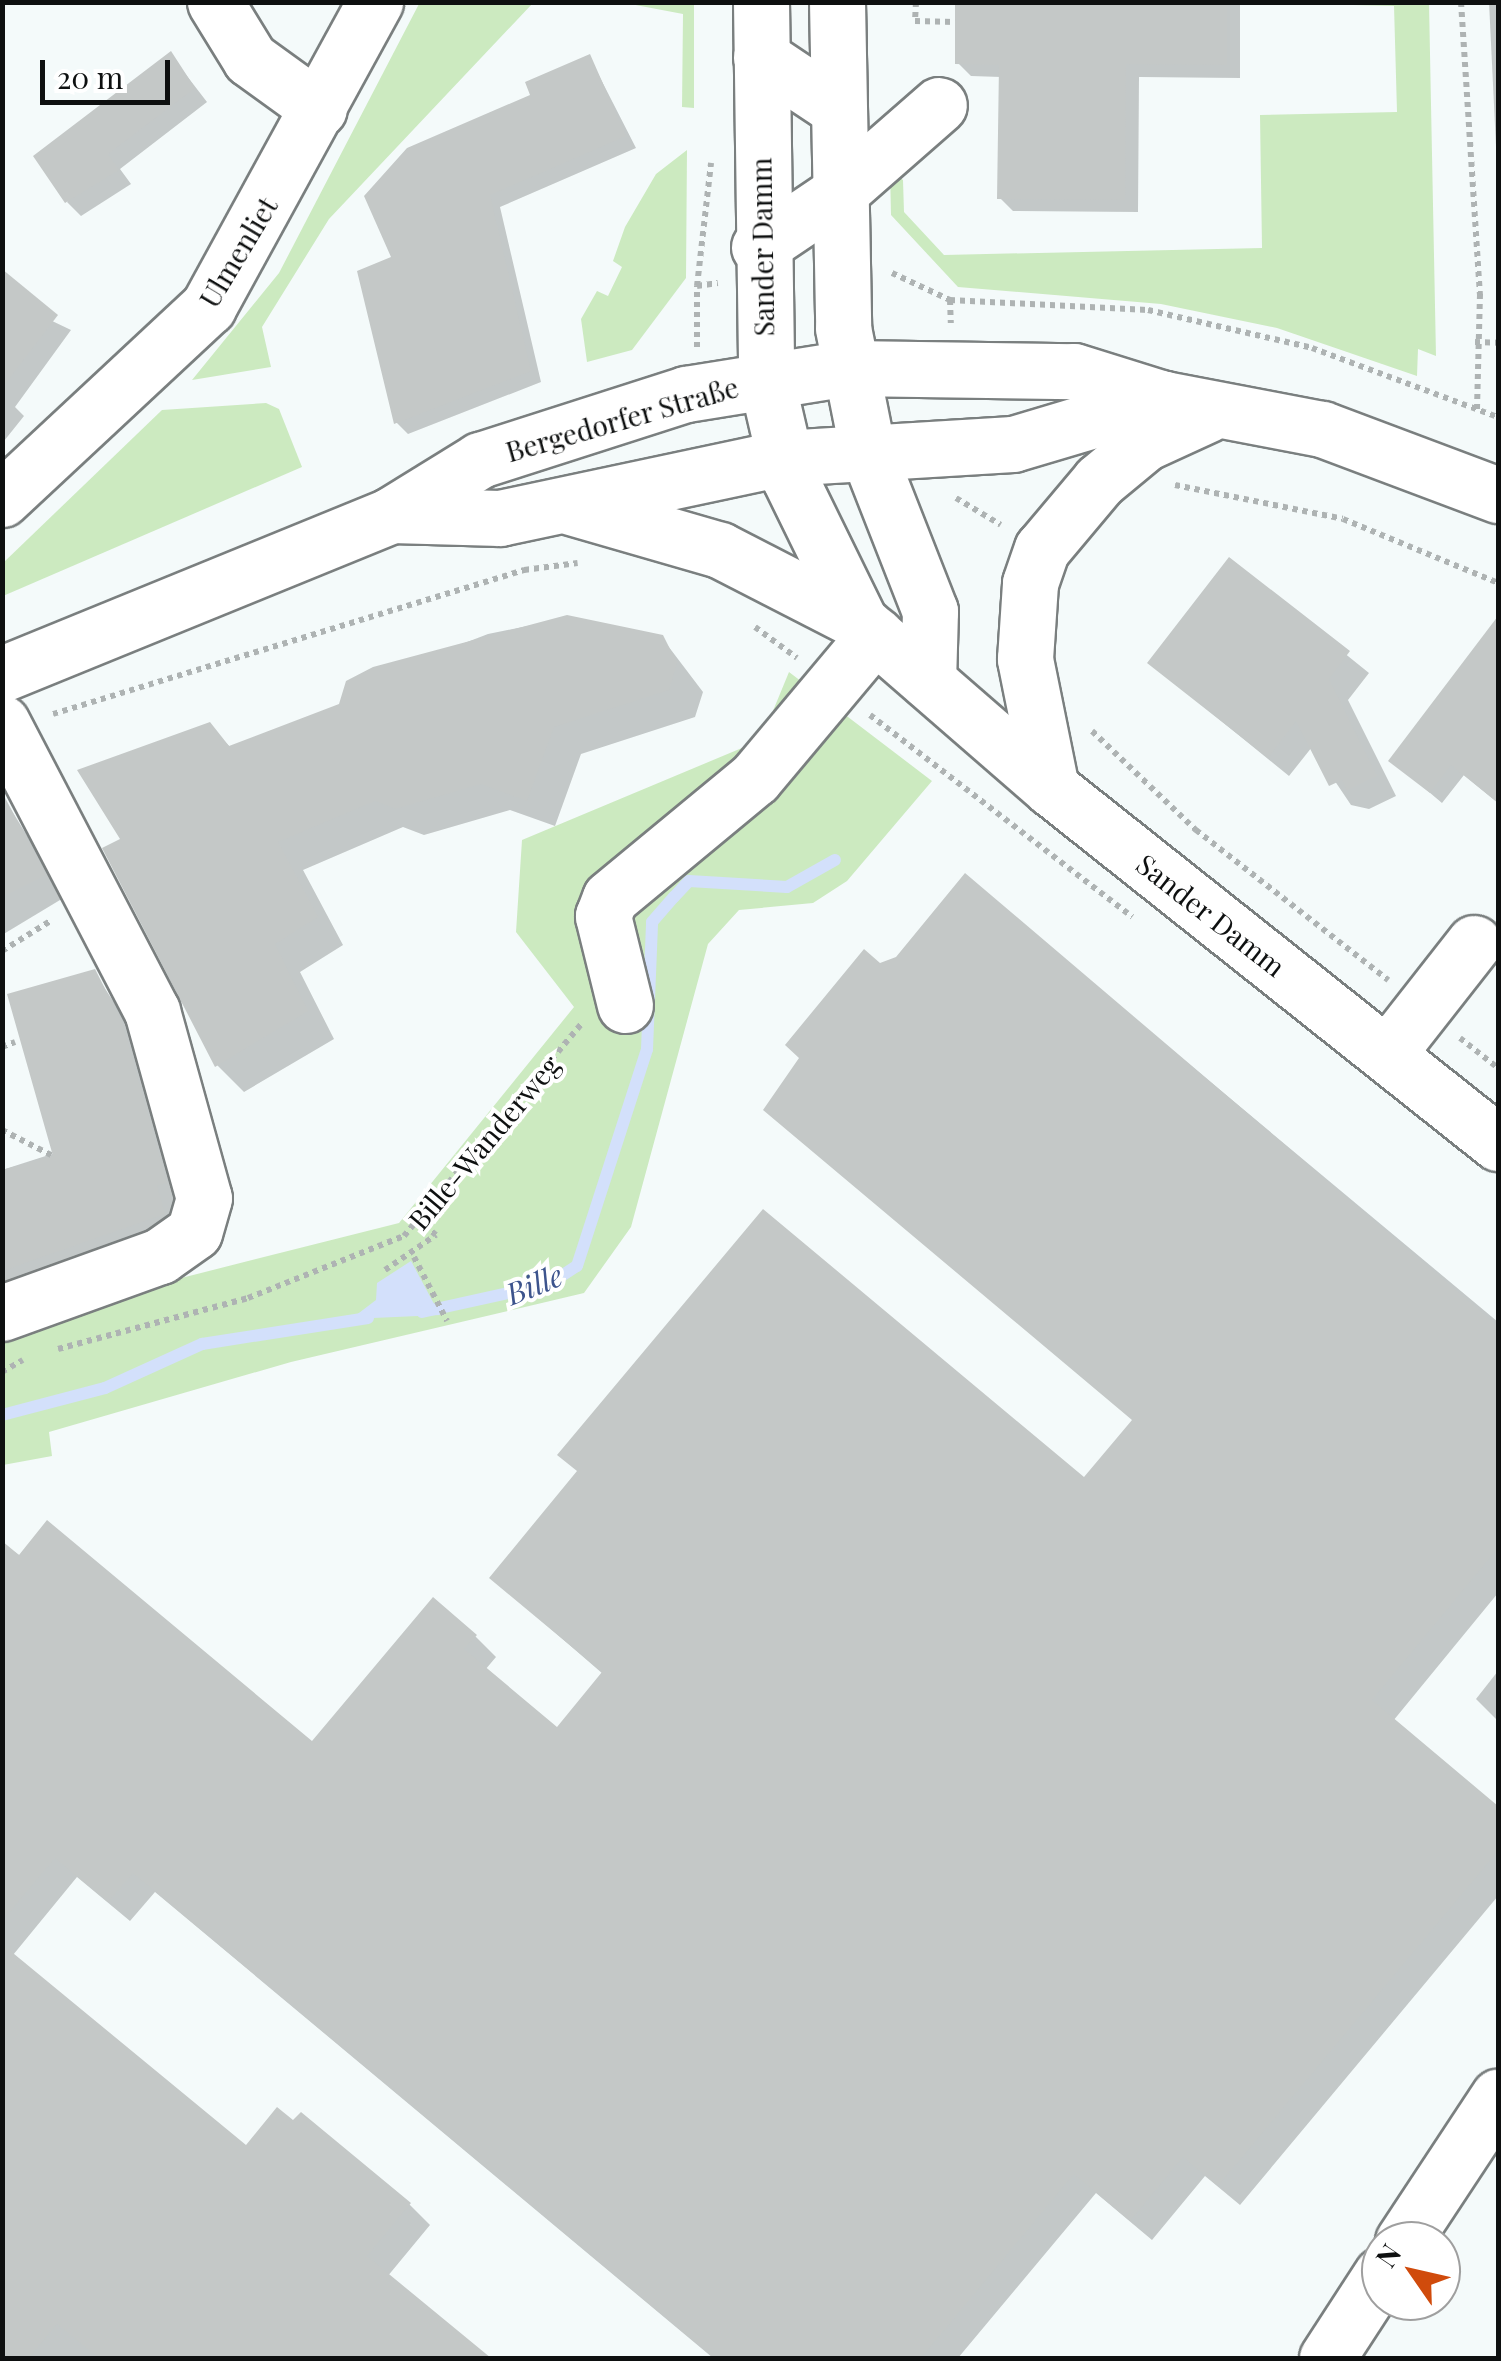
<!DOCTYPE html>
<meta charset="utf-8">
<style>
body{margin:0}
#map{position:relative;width:1501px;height:2361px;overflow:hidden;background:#f4fafa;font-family:"Playfair Display",serif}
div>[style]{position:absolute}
.green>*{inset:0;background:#cceac0}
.water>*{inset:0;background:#d3e0fb}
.shadow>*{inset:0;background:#0003}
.stream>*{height:12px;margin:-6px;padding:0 6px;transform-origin:6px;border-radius:6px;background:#d3e0fb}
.building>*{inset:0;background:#c4c8c7}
.path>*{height:6px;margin-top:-3px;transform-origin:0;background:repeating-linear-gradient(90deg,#aeb3b3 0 5px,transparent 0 10px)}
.roads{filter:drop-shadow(2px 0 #7a7f7f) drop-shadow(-2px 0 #7a7f7f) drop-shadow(0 2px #7a7f7f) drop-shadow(0 -2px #7a7f7f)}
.minor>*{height:55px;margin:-27.5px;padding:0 27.5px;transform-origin:27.5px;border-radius:27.5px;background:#fff}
.major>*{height:55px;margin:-27.5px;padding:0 27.5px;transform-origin:27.5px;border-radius:27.5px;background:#fff}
span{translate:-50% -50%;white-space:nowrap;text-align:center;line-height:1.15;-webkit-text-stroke:8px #fff;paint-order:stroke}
.street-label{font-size:28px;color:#0e1010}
.water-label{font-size:30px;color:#3d548d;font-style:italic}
.frame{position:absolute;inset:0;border:5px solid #0e1010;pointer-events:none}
.north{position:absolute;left:1361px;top:2221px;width:100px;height:100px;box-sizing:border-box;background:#fff;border:2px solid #9f9f9f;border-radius:50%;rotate:304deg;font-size:28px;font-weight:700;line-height:40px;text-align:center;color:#0e1010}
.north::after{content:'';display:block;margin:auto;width:35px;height:45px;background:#d04b0c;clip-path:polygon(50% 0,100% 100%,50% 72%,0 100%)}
.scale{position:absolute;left:40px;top:60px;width:130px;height:45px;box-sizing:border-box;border:5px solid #0e1010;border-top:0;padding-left:12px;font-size:30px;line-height:35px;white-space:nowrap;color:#0e1010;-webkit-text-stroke:8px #fff;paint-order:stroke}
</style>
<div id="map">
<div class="green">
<i style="clip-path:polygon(420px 2px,533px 3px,329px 219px,262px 327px,271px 367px,192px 380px,279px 273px)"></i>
<i style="clip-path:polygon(625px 3px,694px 3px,694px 108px,682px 107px,683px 14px)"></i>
<i style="clip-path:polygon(1270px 3px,1429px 3px,1436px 356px,1418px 349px,1417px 376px,1277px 328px,1161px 304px,958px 287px,891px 215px,890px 170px,903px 180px,904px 212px,944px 255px,1262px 248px,1260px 115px,1397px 112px,1394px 6px)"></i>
<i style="clip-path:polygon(687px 150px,686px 278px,632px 350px,587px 362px,581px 319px,597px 291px,608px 296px,622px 267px,613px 261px,625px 227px,656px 174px)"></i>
<i style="clip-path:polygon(266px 403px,279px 409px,302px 467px,3px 596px,3px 563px,162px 410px)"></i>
<i style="clip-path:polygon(789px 672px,932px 781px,847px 881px,813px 903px,739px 910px,708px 944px,631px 1227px,584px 1293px,291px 1362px,49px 1432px,52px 1456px,3px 1465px,3px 1323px,399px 1223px,574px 1007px,516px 932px,522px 840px,761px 740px)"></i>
</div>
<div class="water">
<i style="clip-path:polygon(411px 1261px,440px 1315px,351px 1319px,376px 1300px,377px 1283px)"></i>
</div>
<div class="shadow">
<i style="clip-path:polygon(958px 2px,1240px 2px,1240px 78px,1139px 77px,1138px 212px,1013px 211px,1000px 198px,1001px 77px,971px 76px,958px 63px)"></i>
<i style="clip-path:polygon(1489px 2px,1498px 2px,1498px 188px)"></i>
<i style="clip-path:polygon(170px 54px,207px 102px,120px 169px,131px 184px,81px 216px,67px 202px)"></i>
<i style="clip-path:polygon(589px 56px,636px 148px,500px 207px,541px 382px,408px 434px,396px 422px,394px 259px,534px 96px)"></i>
<i style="clip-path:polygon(2px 297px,71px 330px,15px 407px,24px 416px,4px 441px)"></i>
<i style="clip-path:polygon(1230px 561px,1369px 673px,1348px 700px,1396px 796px,1369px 809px,1351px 805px,1312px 747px,1289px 776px,1150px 663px)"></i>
<i style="clip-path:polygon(567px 618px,662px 638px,703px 692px,695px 717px,581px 754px,555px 826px,510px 810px,424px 835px,403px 827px,303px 870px,343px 945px,300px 972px,334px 1039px,244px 1092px,217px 1065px,123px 840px,209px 725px,231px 748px,341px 706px,389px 672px,488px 634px)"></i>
<i style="clip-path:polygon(1498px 620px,1498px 803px,1464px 775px,1442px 803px,1391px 760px)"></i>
<i style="clip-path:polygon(2px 795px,65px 897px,2px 935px)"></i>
<i style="clip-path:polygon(965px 877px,1498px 1322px,1498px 1593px,1393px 1721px,1498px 1809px,1498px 1896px,1240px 2205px,1205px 2176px,1152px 2240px,1096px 2193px,958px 2358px,713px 2358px,155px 1892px,130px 1921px,77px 1877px,13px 1955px,246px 2149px,409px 2204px,430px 2225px,387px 2277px,487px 2358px,2px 2358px,2px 1544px,313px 1745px,475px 1636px,496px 1657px,485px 1670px,557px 1730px,603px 1674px,492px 1578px,1084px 1480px,1134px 1421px,880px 966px,897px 959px)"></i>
<i style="clip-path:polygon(94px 972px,142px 1045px,184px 1234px,2px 1302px,2px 1170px,55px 1153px)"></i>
<i style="clip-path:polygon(1498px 1671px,1498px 1721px,1476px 1699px)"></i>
</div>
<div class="stream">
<i style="left:422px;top:1312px;width:130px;rotate:-12.4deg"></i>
<i style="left:549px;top:1284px;width:33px;rotate:-33deg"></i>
<i style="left:577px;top:1266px;width:228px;rotate:-72.1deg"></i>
<i style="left:647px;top:1049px;width:127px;rotate:-87.7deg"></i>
<i style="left:652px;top:922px;width:33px;rotate:-49deg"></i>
<i style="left:674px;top:897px;width:22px;rotate:-47deg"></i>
<i style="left:689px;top:881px;width:98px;rotate:3.5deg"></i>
<i style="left:787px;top:887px;width:55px;rotate:-29.4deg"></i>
<i style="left:2px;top:1415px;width:106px;rotate:-14.7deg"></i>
<i style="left:105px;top:1388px;width:107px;rotate:-24.4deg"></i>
<i style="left:202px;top:1344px;width:168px;rotate:-8.9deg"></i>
</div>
<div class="building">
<i style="clip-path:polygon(955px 2px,1227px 2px,1227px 65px,1126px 64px,1125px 200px,997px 199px,999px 65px,955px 64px)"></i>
<i style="clip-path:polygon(171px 51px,195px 88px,108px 154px,119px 170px,65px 203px,33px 156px)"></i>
<i style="clip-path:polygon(590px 54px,626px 136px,490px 195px,531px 371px,394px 424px,357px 271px,391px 257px,364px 196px,407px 148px,530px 95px,525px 82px)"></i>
<i style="clip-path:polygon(2px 269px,58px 315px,2px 388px)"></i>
<i style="clip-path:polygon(1229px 557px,1350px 651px,1329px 679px,1377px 776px,1347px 791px,1342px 780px,1329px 786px,1296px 721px,1268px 758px,1147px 663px)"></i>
<i style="clip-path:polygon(567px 615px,663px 635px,677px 663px,669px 690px,554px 727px,527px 801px,481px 784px,395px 809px,375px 801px,278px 842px,318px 917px,275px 944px,308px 1011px,215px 1067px,102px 848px,120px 839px,77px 770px,210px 722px,229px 746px,339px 704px,346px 681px,373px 667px)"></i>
<i style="clip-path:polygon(1498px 616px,1498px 803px,1451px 765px,1430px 793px,1388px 761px)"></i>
<i style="clip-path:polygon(2px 792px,46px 875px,2px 897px)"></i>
<i style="clip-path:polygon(965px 873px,1498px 1326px,1498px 1548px,1372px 1700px,1498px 1806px,1498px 1851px,1218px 2186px,1183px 2157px,1130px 2221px,1074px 2174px,921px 2358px,714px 2358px,133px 1873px,108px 1902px,55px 1858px,2px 1921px,2px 1541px,19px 1555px,47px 1520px,312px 1741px,433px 1597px,477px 1635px,464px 1649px,557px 1727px,602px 1672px,489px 1578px,577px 1471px,557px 1455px,763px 1209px,1084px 1477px,1132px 1420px,763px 1110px,799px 1058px,785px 1045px,864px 949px,880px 963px,896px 957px)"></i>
<i style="clip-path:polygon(95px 969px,122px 1022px,167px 1183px,157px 1186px,165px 1214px,2px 1271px,2px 1170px,53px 1156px,7px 994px)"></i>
<i style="clip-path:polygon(2px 1944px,246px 2145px,277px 2107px,293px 2120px,301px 2112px,411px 2203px,367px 2256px,491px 2358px,99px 2358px,57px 2324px,29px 2358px,2px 2358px)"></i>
</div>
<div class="path">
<i style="left:916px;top:2px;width:19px;rotate:93deg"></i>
<i style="left:915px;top:21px;width:40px;rotate:1.4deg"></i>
<i style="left:1461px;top:2px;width:293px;rotate:86.3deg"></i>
<i style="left:1480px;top:294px;width:115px;rotate:91.5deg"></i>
<i style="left:892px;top:273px;width:64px;rotate:25deg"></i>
<i style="left:950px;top:300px;width:23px;rotate:88deg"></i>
<i style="left:697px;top:286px;width:124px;rotate:-83.5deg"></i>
<i style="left:950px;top:300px;width:198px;rotate:2.9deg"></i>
<i style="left:1148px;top:310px;width:168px;rotate:13deg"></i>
<i style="left:1312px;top:348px;width:198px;rotate:20.4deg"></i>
<i style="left:1475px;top:342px;width:23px;rotate:2deg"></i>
<i style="left:697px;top:347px;width:61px;rotate:-90deg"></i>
<i style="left:697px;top:286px;width:21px;rotate:-8deg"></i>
<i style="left:1175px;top:485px;width:171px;rotate:11.4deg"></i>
<i style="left:1343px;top:519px;width:168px;rotate:22.4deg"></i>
<i style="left:956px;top:498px;width:52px;rotate:31deg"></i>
<i style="left:755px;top:627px;width:52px;rotate:36.4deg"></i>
<i style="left:53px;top:714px;width:493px;rotate:-17deg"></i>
<i style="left:524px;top:570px;width:54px;rotate:-7.4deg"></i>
<i style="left:870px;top:715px;width:331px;rotate:37.6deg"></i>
<i style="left:1092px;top:731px;width:144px;rotate:43.6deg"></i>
<i style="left:1196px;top:830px;width:244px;rotate:38deg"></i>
<i style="left:2px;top:951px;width:59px;rotate:-31.8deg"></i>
<i style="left:1460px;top:1038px;width:48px;rotate:38.3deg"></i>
<i style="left:2px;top:1047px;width:14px;rotate:-21deg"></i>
<i style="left:2px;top:1130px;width:57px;rotate:27deg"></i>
<i style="left:414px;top:1257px;width:72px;rotate:62.7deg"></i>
<i style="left:385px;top:1270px;width:62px;rotate:-34.5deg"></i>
<i style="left:436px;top:1235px;width:23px;rotate:-140deg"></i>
<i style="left:58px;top:1349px;width:197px;rotate:-15deg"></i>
<i style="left:248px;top:1298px;width:168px;rotate:-21.7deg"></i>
<i style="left:404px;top:1236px;width:278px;rotate:-50.1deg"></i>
<i style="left:2px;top:1372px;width:24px;rotate:-30deg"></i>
<i style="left:2px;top:1443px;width:1px"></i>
</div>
<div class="roads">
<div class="minor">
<i style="left:215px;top:2px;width:67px;rotate:58.4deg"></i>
<i style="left:250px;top:59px;width:85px;rotate:35.9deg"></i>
<i style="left:761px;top:57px;width:90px;rotate:33.7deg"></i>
<i style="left:759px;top:247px;width:92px;rotate:-33.9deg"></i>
<i style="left:835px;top:196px;width:138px;rotate:-41.2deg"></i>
<i style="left:2px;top:499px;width:282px;rotate:-43deg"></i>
<i style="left:208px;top:307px;width:348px;rotate:-61.3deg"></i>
<i style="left:2px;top:723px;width:325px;rotate:62.5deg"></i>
<i style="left:152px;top:1011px;width:194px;rotate:74.5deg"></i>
<i style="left:204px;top:1198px;width:35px;rotate:106deg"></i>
<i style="left:194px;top:1232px;width:42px;rotate:144.8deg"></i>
<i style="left:160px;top:1256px;width:168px;rotate:160.2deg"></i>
<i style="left:625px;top:1005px;width:92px;rotate:-103.9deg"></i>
<i style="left:603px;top:916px;width:19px;rotate:-69deg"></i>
<i style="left:610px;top:898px;width:188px;rotate:-39.6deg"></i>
<i style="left:755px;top:778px;width:187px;rotate:-50deg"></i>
<i style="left:1387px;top:1054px;width:141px;rotate:-51.9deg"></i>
</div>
<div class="major">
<i style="left:761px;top:2px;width:376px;rotate:89.2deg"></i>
<i style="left:766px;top:378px;width:102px;rotate:76.9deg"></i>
<i style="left:789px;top:477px;width:161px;rotate:63.9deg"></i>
<i style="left:860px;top:622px;width:253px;rotate:41deg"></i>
<i style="left:1051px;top:788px;width:571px;rotate:38.46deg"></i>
<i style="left:837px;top:2px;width:326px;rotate:88.9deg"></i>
<i style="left:843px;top:328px;width:127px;rotate:78.7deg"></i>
<i style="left:868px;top:453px;width:170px;rotate:68.6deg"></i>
<i style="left:930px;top:611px;width:70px;rotate:91.6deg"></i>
<i style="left:571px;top:507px;width:155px;rotate:16.1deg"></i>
<i style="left:720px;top:550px;width:157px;rotate:27.2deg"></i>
<i style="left:391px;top:515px;width:109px;rotate:1.6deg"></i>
<i style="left:500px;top:518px;width:289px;rotate:-12deg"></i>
<i style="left:783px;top:458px;width:230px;rotate:-3.5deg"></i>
<i style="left:1013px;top:444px;width:158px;rotate:-16.6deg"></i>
<i style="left:2px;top:674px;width:420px;rotate:-22.2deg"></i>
<i style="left:391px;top:515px;width:105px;rotate:-31.7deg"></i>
<i style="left:480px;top:460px;width:216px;rotate:-17.8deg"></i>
<i style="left:686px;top:394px;width:165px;rotate:-9.1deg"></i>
<i style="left:849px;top:368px;width:225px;rotate:0.8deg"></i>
<i style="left:1074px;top:371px;width:94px;rotate:17.3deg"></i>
<i style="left:1164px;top:399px;width:161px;rotate:10.8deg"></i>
<i style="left:1322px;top:429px;width:188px;rotate:20.6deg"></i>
<i style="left:1051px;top:788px;width:132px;rotate:-101.4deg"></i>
<i style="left:1025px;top:659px;width:76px;rotate:-86.2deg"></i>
<i style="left:1030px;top:583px;width:36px;rotate:-71deg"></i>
<i style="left:1042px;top:549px;width:89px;rotate:-50deg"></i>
<i style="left:1099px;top:481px;width:60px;rotate:-39.6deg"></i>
<i style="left:1145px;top:443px;width:69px;rotate:-24.7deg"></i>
<i style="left:1403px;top:2241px;width:173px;rotate:-56.6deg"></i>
<i style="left:1327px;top:2358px;width:99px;rotate:-57deg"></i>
</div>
</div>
<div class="street-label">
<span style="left:762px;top:247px;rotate:-91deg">Sander Damm</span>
<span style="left:238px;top:252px;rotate:-59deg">Ulmenliet</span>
<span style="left:622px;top:419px;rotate:-16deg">Bergedorfer Straße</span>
<span style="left:1211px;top:915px;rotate:38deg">Sander Damm</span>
<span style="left:484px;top:1142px;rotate:-50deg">Bille-Wanderweg</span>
</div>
<div class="water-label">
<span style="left:534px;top:1284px;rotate:-22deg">Bille</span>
</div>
<div class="frame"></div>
<div class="north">N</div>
<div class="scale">20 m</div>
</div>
